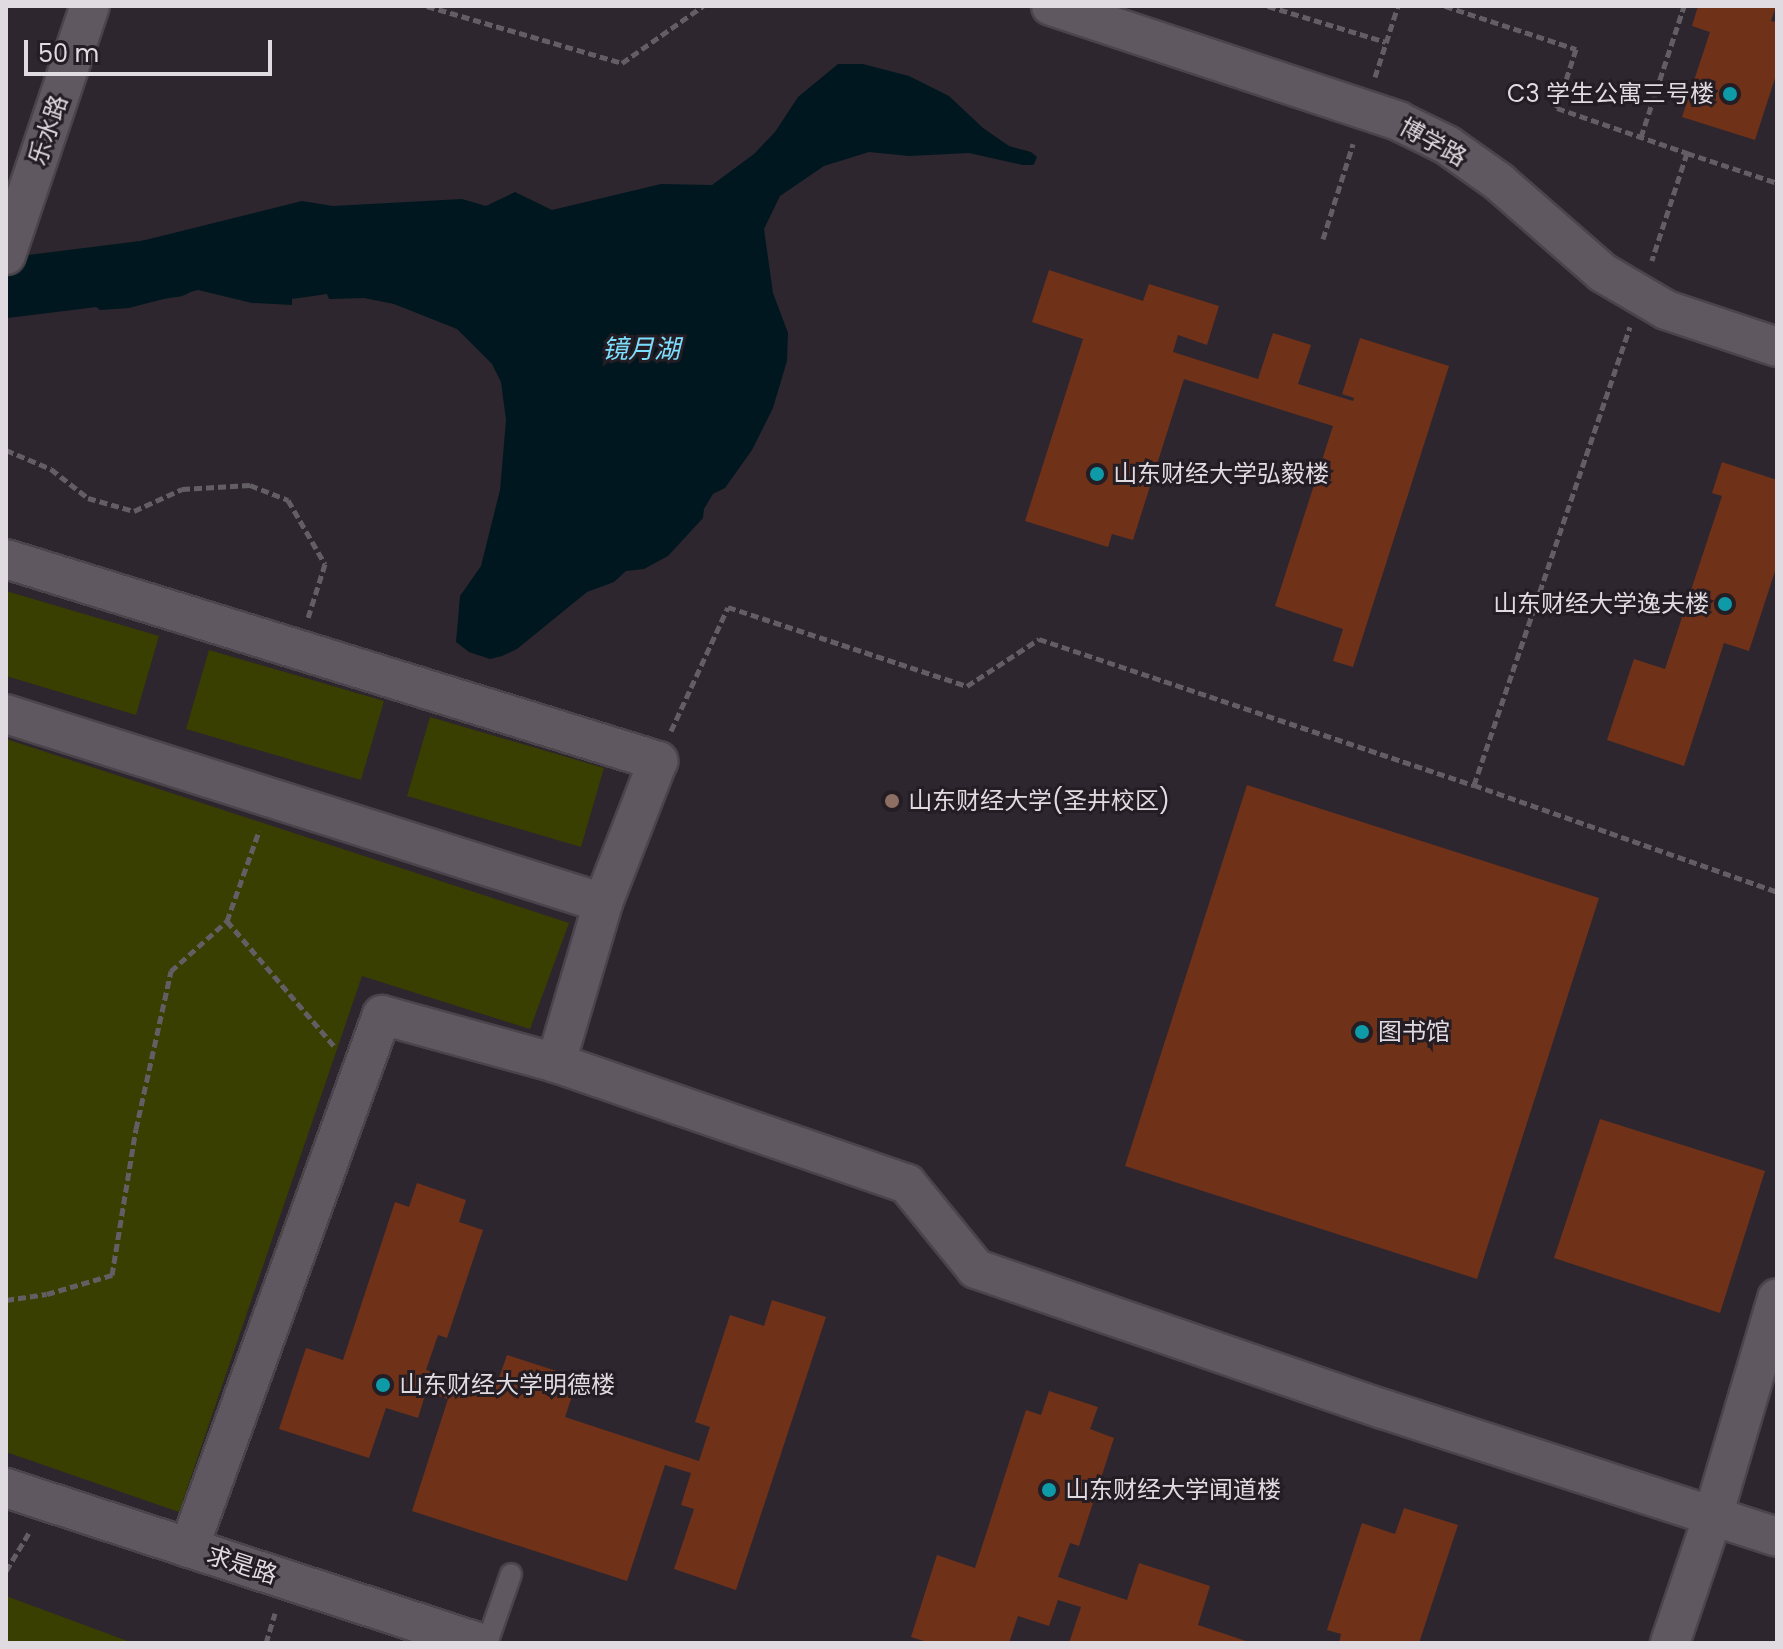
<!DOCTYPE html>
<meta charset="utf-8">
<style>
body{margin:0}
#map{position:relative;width:1783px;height:1649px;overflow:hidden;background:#2d262e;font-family:Poppins,"Noto Sans SC",sans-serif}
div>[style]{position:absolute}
.green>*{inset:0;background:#393f00}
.water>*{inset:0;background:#00171f}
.river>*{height:60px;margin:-30px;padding:0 30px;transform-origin:30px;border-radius:30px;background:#00171f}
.building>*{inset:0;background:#703119}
.path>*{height:5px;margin-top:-2.5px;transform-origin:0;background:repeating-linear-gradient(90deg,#635d64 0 8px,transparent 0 12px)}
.roads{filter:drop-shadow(2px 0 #4a444b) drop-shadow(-2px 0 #4a444b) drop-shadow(0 2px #4a444b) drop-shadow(0 -2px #4a444b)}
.lane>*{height:20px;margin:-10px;padding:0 10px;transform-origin:10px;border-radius:10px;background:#605861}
.street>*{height:38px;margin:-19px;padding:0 19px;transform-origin:19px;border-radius:19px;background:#605861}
.dots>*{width:22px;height:22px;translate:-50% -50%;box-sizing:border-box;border:4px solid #241d24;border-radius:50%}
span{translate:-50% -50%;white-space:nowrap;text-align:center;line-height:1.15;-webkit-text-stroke:6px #241d24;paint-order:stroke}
.poi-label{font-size:24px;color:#dfdbe0}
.right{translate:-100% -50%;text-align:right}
.left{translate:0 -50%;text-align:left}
.street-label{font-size:24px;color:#dfdbe0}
.water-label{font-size:26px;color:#7dddfc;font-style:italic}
.frame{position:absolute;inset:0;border:8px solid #dfdbe0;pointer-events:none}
.scale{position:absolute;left:24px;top:40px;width:248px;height:36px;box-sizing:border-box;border:4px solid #dfdbe0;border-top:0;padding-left:10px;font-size:24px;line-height:28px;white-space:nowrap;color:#dfdbe0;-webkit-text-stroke:6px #241d24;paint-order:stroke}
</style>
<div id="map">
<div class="green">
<i style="clip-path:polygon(6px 591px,159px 636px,136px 715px,6px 676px)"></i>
<i style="clip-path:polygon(209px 650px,384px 701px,361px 780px,186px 729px)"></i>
<i style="clip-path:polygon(430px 717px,604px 768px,581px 847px,407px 796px)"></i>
<i style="clip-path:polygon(6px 739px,569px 923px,530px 1029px,362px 976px,179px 1512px,6px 1452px)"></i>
<i style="clip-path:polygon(6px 1596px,133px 1643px,6px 1643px)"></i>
</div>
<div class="water">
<i style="clip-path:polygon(838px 64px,863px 64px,909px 76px,949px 96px,983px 128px,1009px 146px,1031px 152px,1037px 157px,1035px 162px,1033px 165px,1023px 165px,969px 153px,909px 156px,869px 152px,824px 166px,780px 196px,764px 229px,773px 293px,788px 333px,787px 361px,773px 408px,752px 450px,725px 488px,713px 494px,704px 509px,703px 518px,668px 556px,644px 569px,626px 571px,614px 582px,587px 592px,517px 649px,502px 656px,490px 659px,469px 652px,456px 642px,460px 596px,481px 566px,500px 490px,506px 420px,501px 382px,492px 364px,457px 329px,394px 304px,364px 298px,329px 299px,327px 294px,292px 299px,292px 305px,252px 303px,198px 290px,129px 308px,100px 310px,87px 300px,96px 261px,105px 250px,302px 201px,333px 206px,462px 199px,486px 206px,515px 192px,552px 210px,661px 184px,712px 185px,754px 154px,775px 132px,798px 97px)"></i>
</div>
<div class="river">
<i style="left:6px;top:288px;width:169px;rotate:-7.1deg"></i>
</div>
<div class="building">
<i style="clip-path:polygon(1698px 6px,1776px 6px,1771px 21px,1777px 22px,1777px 72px,1755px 140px,1682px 117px,1710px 32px,1692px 26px)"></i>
<i style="clip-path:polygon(1049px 270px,1143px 301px,1149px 284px,1219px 306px,1207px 345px,1178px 335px,1173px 352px,1258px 379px,1273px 333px,1311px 345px,1298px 384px,1353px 401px,1354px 398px,1342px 394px,1360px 338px,1449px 366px,1353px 667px,1333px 661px,1343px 629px,1275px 606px,1333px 426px,1184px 379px,1133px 540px,1112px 534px,1108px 547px,1025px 521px,1083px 339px,1032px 322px)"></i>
<i style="clip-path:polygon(1722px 462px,1777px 480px,1777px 565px,1749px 651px,1724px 643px,1684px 766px,1607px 740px,1634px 659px,1665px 669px,1722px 496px,1712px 493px)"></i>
<i style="clip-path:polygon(1247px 785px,1599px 898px,1477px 1279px,1125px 1166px)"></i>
<i style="clip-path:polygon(1600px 1119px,1765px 1171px,1720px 1313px,1554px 1258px)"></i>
<i style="clip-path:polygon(417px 1183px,466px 1200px,459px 1222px,483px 1230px,447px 1338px,438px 1335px,426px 1370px,494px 1392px,507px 1355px,578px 1378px,565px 1417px,699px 1461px,710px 1427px,695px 1422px,730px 1315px,764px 1326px,772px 1300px,826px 1317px,736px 1590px,674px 1569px,694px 1509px,681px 1505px,691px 1473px,665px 1465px,627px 1581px,412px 1511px,448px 1399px,426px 1392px,418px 1418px,386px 1408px,369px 1458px,279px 1429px,306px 1348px,343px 1360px,395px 1202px,409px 1207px)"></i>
<i style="clip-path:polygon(1049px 1391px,1098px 1407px,1090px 1429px,1114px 1438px,1079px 1546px,1070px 1543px,1058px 1577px,1127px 1600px,1139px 1563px,1210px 1586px,1198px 1625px,1252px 1643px,1069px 1643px,1081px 1607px,1058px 1600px,1049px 1626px,1018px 1616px,1009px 1643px,930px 1643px,911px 1637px,937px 1555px,975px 1568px,1026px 1410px,1041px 1415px)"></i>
<i style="clip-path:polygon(1404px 1508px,1458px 1525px,1419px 1643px,1339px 1643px,1341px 1634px,1327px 1630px,1362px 1523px,1395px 1534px)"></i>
</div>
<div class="path">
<i style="left:427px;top:6px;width:203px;rotate:16.3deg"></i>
<i style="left:622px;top:63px;width:99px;rotate:-35.1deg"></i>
<i style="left:1268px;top:6px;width:123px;rotate:17deg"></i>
<i style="left:1445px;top:6px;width:138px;rotate:18.2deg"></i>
<i style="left:1576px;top:49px;width:62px;rotate:107.9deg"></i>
<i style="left:1557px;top:108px;width:138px;rotate:19.1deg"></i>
<i style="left:1687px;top:153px;width:113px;rotate:108.1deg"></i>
<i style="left:1375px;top:77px;width:75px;rotate:-72.1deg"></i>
<i style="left:1641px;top:137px;width:138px;rotate:-71.8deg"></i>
<i style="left:1687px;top:153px;width:95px;rotate:18.4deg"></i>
<i style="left:1323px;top:239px;width:100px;rotate:-72.5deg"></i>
<i style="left:6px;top:450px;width:49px;rotate:22.9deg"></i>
<i style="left:51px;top:469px;width:47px;rotate:38.1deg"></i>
<i style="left:88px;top:498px;width:48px;rotate:15.8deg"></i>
<i style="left:134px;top:511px;width:53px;rotate:-24.6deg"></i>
<i style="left:182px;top:489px;width:68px;rotate:-3.4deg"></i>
<i style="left:250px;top:485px;width:41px;rotate:21.5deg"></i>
<i style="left:288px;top:500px;width:74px;rotate:60deg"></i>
<i style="left:325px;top:564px;width:57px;rotate:107.5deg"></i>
<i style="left:671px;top:731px;width:136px;rotate:-65.3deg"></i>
<i style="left:728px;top:607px;width:252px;rotate:18.3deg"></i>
<i style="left:967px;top:686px;width:86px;rotate:-33.1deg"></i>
<i style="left:1039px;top:639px;width:459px;rotate:18.6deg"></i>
<i style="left:1474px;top:785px;width:321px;rotate:19.4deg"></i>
<i style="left:1474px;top:785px;width:484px;rotate:-71.2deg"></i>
<i style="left:227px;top:921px;width:96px;rotate:-70.4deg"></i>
<i style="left:6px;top:1300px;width:41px;rotate:-8.3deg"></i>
<i style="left:47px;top:1294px;width:68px;rotate:-16.3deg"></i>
<i style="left:112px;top:1275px;width:148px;rotate:-80.7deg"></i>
<i style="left:136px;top:1129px;width:162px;rotate:-77.5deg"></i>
<i style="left:171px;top:971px;width:75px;rotate:-41.8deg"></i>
<i style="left:227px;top:921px;width:165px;rotate:49.4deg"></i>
<i style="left:6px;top:1571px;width:47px;rotate:-59deg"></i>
<i style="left:266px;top:1643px;width:31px;rotate:-73deg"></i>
</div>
<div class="roads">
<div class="lane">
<i style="left:487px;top:1643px;width:73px;rotate:-70.8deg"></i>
</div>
<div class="street">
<i style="left:1051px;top:6px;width:366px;rotate:18.3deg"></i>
<i style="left:1398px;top:121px;width:55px;rotate:26.1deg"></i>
<i style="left:1447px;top:145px;width:64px;rotate:35.4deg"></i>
<i style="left:1499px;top:182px;width:138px;rotate:41.2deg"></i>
<i style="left:1603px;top:273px;width:73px;rotate:30.4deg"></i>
<i style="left:1666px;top:310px;width:117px;rotate:18.4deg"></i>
<i style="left:6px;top:255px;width:263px;rotate:-71.4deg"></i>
<i style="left:6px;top:559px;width:683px;rotate:17.21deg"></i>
<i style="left:658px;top:761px;width:152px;rotate:111.2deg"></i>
<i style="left:6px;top:714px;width:626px;rotate:17.57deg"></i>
<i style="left:603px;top:903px;width:167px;rotate:106.4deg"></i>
<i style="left:556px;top:1063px;width:180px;rotate:-164.6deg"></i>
<i style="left:382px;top:1015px;width:567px;rotate:109.91deg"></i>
<i style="left:556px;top:1063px;width:371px;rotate:19deg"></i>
<i style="left:907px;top:1184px;width:109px;rotate:50.9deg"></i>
<i style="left:976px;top:1269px;width:430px;rotate:19deg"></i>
<i style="left:1383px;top:1409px;width:414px;rotate:18deg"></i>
<i style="left:6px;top:1488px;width:498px;rotate:18.1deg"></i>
<i style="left:1670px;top:1643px;width:134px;rotate:-71.3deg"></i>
<i style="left:1713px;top:1516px;width:227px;rotate:-73.6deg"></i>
</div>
</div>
<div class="dots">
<i style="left:1730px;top:94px;background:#0f9aa8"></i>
<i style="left:1097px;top:474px;background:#0f9aa8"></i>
<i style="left:1725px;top:604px;background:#0f9aa8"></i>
<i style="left:892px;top:801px;background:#8d6e63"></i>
<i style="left:1362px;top:1032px;background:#0f9aa8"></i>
<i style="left:383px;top:1385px;background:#0f9aa8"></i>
<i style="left:1049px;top:1490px;background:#0f9aa8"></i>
</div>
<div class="poi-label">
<span class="right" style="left:1714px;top:94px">C3 学生公寓三号楼</span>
<span class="left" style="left:1113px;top:474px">山东财经大学弘毅楼</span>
<span class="right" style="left:1709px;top:604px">山东财经大学逸夫楼</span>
<span class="left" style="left:908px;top:801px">山东财经大学(圣井校区)</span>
<span class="left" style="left:1378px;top:1032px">图书馆</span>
<span class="left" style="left:399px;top:1385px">山东财经大学明德楼</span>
<span class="left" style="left:1065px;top:1490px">山东财经大学闻道楼</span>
</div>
<div class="street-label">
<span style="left:48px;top:130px;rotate:-71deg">乐水路</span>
<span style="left:1433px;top:142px;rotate:29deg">博学路</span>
<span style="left:242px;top:1565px;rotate:18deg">求是路</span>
</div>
<div class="water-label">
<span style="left:641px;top:350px">镜月湖</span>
</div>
<div class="frame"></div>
<div class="scale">50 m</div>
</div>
